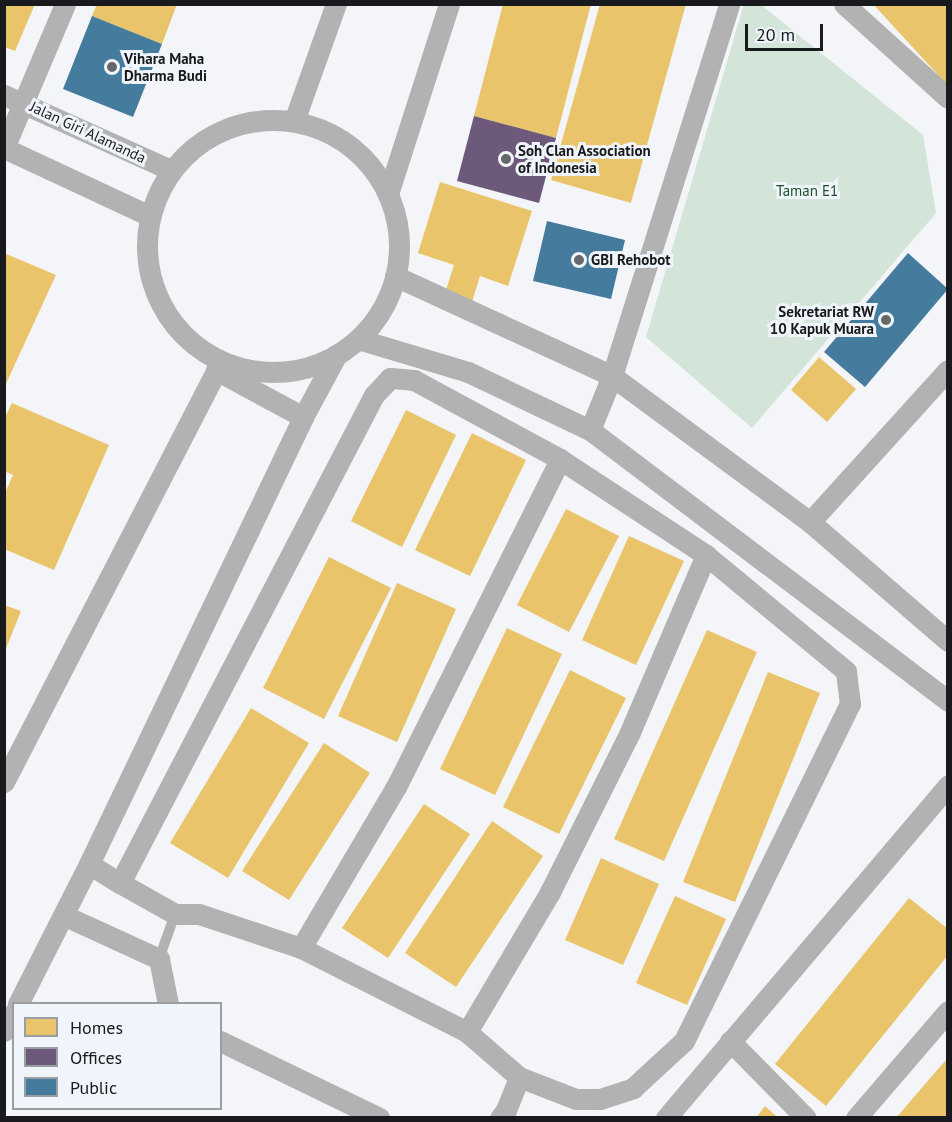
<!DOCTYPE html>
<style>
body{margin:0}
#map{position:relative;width:952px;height:1122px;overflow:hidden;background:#f3f5f8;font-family:"PT Sans",sans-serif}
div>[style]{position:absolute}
.green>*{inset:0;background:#d3e4d8}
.homes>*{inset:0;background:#e9c46a}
.offices>*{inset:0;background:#6d597a}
.public>*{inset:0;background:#457b9d}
.lane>*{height:10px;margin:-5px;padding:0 5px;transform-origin:5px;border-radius:5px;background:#b2b2b2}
.street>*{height:21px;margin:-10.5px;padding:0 10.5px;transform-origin:10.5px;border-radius:10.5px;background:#b2b2b2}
.street>.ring{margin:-10.5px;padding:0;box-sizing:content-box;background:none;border:21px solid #b2b2b2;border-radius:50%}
.dots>*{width:16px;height:16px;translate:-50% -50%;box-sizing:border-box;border:3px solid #f0f5fb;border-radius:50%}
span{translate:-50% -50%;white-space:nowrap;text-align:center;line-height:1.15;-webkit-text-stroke:6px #f0f5fb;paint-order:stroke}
.poi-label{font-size:15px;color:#191a1d;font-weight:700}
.left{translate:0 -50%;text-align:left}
.right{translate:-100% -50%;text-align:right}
.street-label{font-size:15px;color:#191a1d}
.park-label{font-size:15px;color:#19512a}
.frame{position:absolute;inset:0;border:6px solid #191a1d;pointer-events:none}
.legend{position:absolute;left:12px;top:1002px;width:210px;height:108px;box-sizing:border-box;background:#f0f5fb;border:2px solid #9a9da2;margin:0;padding:8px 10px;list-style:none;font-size:18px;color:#191a1d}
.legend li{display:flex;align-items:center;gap:12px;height:30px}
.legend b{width:30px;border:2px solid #9a9da2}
.scale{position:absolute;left:745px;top:24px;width:78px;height:27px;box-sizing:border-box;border:3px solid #191a1d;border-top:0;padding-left:8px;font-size:18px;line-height:21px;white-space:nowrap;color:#191a1d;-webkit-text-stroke:4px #f0f5fb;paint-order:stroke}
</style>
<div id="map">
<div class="green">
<i style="clip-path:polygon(744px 4px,761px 5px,923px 135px,936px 213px,752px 428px,646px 337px)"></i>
</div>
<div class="homes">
<i style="clip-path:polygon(5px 4px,35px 4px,15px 51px,5px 47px)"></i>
<i style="clip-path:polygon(97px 4px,177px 4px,162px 44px,92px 16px)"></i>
<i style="clip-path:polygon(503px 4px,591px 4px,556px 138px,474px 116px)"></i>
<i style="clip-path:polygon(600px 4px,686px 4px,631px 203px,551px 180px)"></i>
<i style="clip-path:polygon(873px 4px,948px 4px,948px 85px,928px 64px)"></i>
<i style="clip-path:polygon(440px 182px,532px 211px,508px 286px,480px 276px,472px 302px,445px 293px,454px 265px,418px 253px)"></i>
<i style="clip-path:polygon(4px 253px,56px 275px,4px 388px)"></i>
<i style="clip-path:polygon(906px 259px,940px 289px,913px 319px,879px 289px)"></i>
<i style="clip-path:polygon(865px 304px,901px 334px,863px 378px,828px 348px)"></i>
<i style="clip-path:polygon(819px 357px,856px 389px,827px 422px,791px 390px)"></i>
<i style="clip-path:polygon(12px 403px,109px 445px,54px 570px,4px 549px,4px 495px,13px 475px,4px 471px,4px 419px)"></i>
<i style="clip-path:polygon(406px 410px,456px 435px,402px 547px,351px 521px)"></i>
<i style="clip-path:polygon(472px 433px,526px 460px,470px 576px,415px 550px)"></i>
<i style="clip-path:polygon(566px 509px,619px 536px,569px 632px,517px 605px)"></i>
<i style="clip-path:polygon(629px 536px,684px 561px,636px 665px,582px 640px)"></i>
<i style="clip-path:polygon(329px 557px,391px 588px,324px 719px,263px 688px)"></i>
<i style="clip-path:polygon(397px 583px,456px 609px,397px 742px,338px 716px)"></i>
<i style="clip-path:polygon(4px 605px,21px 611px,5px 651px,4px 651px)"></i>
<i style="clip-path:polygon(507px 628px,562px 654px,495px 795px,440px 769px)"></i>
<i style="clip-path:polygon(707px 630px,757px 652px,664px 861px,614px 839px)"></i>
<i style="clip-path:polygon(570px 670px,626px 698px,559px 834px,503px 807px)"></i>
<i style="clip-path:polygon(768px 672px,820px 693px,735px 902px,683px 882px)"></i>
<i style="clip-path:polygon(251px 708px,309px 743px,228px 878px,170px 843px)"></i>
<i style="clip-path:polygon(324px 743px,370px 773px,289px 900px,242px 871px)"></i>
<i style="clip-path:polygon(424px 804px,470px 834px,388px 958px,342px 928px)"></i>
<i style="clip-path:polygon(492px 821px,543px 856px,456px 987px,405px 953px)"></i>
<i style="clip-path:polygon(601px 858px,659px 884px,623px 965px,565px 940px)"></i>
<i style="clip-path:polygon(675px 896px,726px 919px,687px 1005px,636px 983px)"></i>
<i style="clip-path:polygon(909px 898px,948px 929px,948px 955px,826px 1106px,775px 1064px)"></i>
<i style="clip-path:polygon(948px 1058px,948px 1118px,896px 1118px,938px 1069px)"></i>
<i style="clip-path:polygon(765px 1106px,778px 1118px,756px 1118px)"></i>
</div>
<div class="offices">
<i style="clip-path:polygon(474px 116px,556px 138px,539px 203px,457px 181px)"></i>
</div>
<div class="public">
<i style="clip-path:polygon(92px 16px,162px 44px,133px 117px,63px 89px)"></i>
<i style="clip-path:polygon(547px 221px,625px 240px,611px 299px,533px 281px)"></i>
<i style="clip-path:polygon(908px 253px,948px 289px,865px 387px,824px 352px)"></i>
</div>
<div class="lane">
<i style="left:159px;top:959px;width:48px;rotate:-70.4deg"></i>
</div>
<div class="street">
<i style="left:844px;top:4px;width:140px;rotate:42.1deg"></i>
<i style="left:4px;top:95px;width:183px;rotate:24.2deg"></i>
<i class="ring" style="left:147px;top:120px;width:231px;height:231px"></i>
<i style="left:294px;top:121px;width:124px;rotate:-70.3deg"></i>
<i style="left:4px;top:148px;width:161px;rotate:25deg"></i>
<i style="left:4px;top:148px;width:156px;rotate:-67deg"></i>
<i style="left:388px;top:194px;width:200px;rotate:-72.2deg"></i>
<i style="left:395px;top:276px;width:239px;rotate:24.7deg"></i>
<i style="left:612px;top:376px;width:246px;rotate:36.4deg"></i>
<i style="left:810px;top:522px;width:182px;rotate:40.8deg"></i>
<i style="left:358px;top:339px;width:115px;rotate:16.7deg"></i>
<i style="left:468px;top:372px;width:135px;rotate:25.4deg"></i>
<i style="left:590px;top:430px;width:449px;rotate:37.1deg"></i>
<i style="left:216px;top:370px;width:99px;rotate:28.4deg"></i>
<i style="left:590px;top:430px;width:58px;rotate:-67.8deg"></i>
<i style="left:612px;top:376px;width:390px;rotate:-72.5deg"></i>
<i style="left:810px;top:522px;width:205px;rotate:-47.8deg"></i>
<i style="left:4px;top:782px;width:473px;rotate:-62.7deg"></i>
<i style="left:89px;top:864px;width:36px;rotate:32deg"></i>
<i style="left:120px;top:883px;width:63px;rotate:29.4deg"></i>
<i style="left:175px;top:914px;width:24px"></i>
<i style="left:199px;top:914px;width:108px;rotate:18.4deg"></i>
<i style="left:301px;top:948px;width:186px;rotate:26.8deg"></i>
<i style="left:467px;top:1032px;width:69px;rotate:40.9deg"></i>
<i style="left:519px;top:1077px;width:61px;rotate:21.1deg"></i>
<i style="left:576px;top:1099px;width:24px"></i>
<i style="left:600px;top:1099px;width:35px;rotate:-18deg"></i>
<i style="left:633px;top:1088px;width:69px;rotate:-42.7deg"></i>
<i style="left:684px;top:1041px;width:376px;rotate:-63.8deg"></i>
<i style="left:850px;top:704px;width:33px;rotate:-97deg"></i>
<i style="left:846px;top:671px;width:182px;rotate:-140.4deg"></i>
<i style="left:706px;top:555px;width:175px;rotate:-146.7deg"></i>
<i style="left:560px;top:459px;width:166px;rotate:-151.6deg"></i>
<i style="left:414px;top:380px;width:24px;rotate:-175deg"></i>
<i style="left:390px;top:378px;width:23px;rotate:133deg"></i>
<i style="left:374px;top:395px;width:550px;rotate:117.5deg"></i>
<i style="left:63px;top:915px;width:106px;rotate:24.6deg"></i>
<i style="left:159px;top:959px;width:46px;rotate:78.7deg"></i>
<i style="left:301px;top:948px;width:187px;rotate:-59.5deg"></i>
<i style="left:396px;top:787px;width:367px;rotate:-63.4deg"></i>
<i style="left:18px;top:1004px;width:157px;rotate:-63.1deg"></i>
<i style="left:89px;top:864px;width:496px;rotate:-64.4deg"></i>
<i style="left:303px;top:417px;width:69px;rotate:-61.6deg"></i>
<i style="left:4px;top:1031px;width:21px;rotate:-61deg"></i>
<i style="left:467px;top:1032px;width:163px;rotate:-59.3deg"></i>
<i style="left:550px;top:892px;width:179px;rotate:-63.4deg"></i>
<i style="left:630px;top:732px;width:193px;rotate:-66.8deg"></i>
<i style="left:220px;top:1041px;width:177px;rotate:25.8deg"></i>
<i style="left:730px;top:1041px;width:108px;rotate:45.4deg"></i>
<i style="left:500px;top:1118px;width:10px;rotate:-53deg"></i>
<i style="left:506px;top:1110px;width:35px;rotate:-68deg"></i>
<i style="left:666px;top:1118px;width:436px;rotate:-49.7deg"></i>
<i style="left:856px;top:1118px;width:141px;rotate:-49.3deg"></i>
</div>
<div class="dots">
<i style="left:112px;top:67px;background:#65676a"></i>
<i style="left:506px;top:159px;background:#65676a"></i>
<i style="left:579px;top:260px;background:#65676a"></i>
<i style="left:886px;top:320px;background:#65676a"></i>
</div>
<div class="poi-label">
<span class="left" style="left:124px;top:67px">Vihara Maha<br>Dharma Budi</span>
<span class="left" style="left:518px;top:159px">Soh Clan Association<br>of Indonesia</span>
<span class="left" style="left:591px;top:260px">GBI Rehobot</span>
<span class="right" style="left:874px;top:320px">Sekretariat RW<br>10 Kapuk Muara</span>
</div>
<div class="street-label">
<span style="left:88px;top:132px;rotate:25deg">Jalan Giri Alamanda</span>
</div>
<div class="park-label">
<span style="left:807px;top:191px">Taman E1</span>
</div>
<div class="frame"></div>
<ul class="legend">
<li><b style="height:16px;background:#e9c46a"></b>Homes</li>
<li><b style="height:16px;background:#6d597a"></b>Offices</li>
<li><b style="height:16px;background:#457b9d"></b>Public</li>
</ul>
<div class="scale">20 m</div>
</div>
